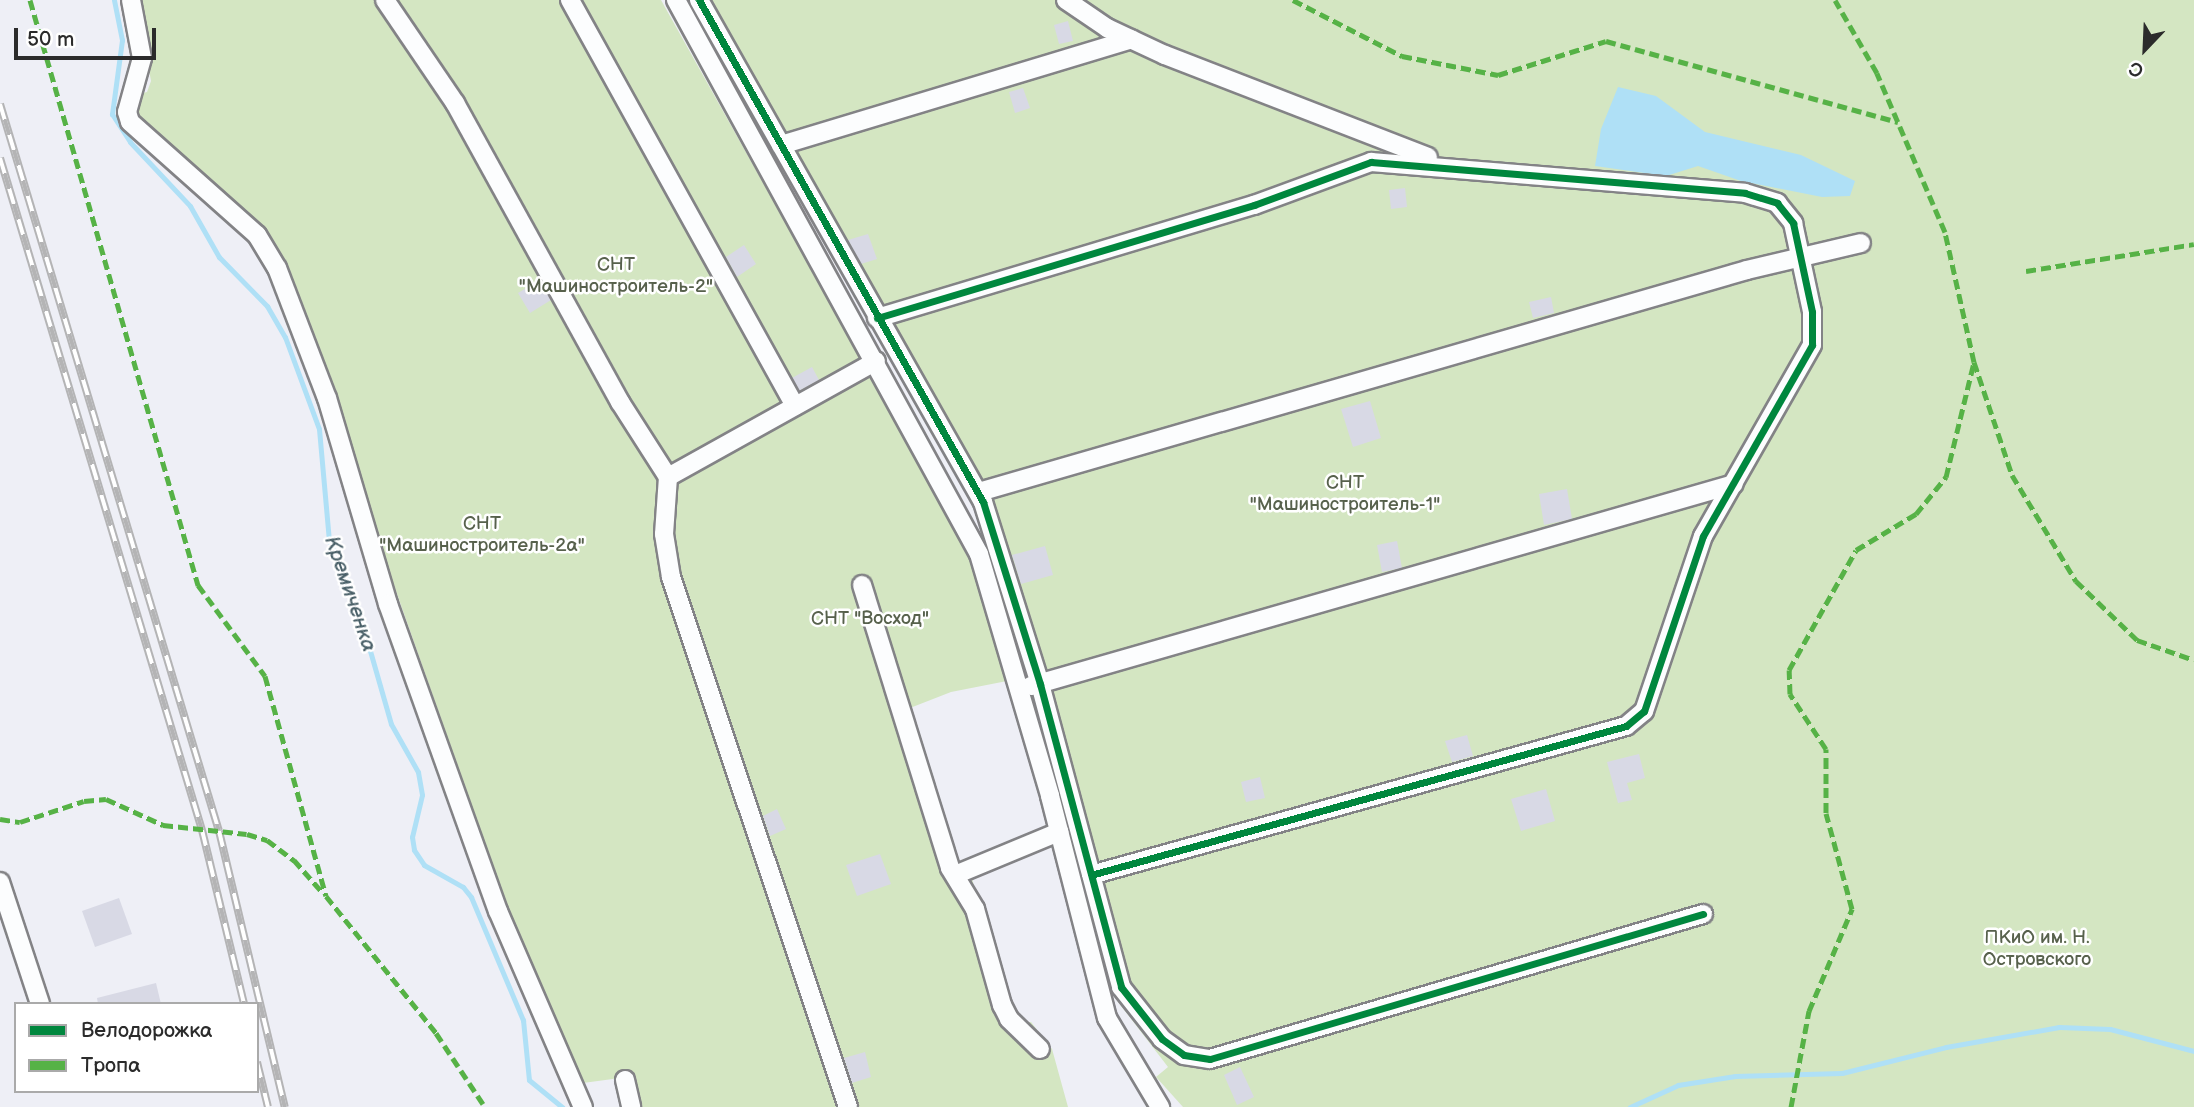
<!DOCTYPE html>
<meta charset="utf-8">
<style>
body{margin:0}
#map{position:relative;width:2194px;height:1107px;overflow:hidden;background:#eeeff6;font-family:"Balsamiq Sans",sans-serif}
div>[style]{position:absolute}
.green>*{inset:0;background:#d4e6c2}
.water>*{inset:0;background:#afe0f6}
.stream>*{height:5px;margin:-2.5px;padding:0 2.5px;transform-origin:2.5px;border-radius:2.5px;background:#afe0f6}
.building>*{inset:0;background:#d8d9e5}
.roads{filter:drop-shadow(2px 0 #838386) drop-shadow(-2px 0 #838386) drop-shadow(0 2px #838386) drop-shadow(0 -2px #838386)}
.street>*{height:18px;margin:-9px;padding:0 9px;transform-origin:9px;border-radius:9px;background:#fcfdfe}
.rail>*{height:8px;margin-top:-4px;transform-origin:0;background:repeating-linear-gradient(90deg,#fff 0 16px,#b4b4b5 0 32px);box-sizing:border-box;border-block:2px solid #b4b4b5}
.quiet>*{height:5px;margin-top:-2.5px;transform-origin:0;background:repeating-linear-gradient(90deg,#56b246 0 10px,transparent 0 15px)}
.cycleway>*{height:7px;margin:-3.5px;padding:0 3.5px;transform-origin:3.5px;border-radius:3.5px;background:#00873e}
span{translate:-50% -50%;white-space:nowrap;text-align:center;line-height:1.15;-webkit-text-stroke:5px #fff;paint-order:stroke}
.park-label{font-size:19px;color:#57614c}
.water-label{font-size:21px;color:#4a6068;font-style:italic}
.legend{position:absolute;left:14px;top:1002px;width:245px;height:91px;box-sizing:border-box;background:#fff;border:2px solid #aaa;margin:0;padding:9px 12px;list-style:none;font-size:21px;color:#2b2b2b}
.legend li{display:flex;align-items:center;gap:14px;height:35px}
.legend b{width:35px;border:2px solid #aaa}
.north{position:absolute;left:2110px;top:14px;width:70px;height:70px;-webkit-text-stroke:5px #fff;paint-order:stroke;rotate:203deg;font-size:19px;font-weight:700;line-height:28px;text-align:center;color:#2b2b2b}
.north::after{content:'';display:block;margin:auto;width:24px;height:32px;background:#2b2b2b;clip-path:polygon(50% 0,100% 100%,50% 72%,0 100%)}
.scale{position:absolute;left:14px;top:28px;width:142px;height:32px;box-sizing:border-box;border:4px solid #2b2b2b;border-top:0;padding-left:9px;font-size:21px;line-height:24px;white-space:nowrap;color:#2b2b2b;-webkit-text-stroke:5px #fff;paint-order:stroke}
</style>
<div id="map">
<div class="green">
<i style="clip-path:polygon(136px 0,661px 0,968px 550px,1007px 681px,951px 692px,910px 708px,956px 864px,967px 862px,971px 875px,1005px 997px,1021px 1023px,1031px 1022px,1052px 1049px,1068px 1107px,638px 1107px,635px 1076px,583px 1083px,526px 960px,378px 540px,336px 395px,291px 279px,264px 226px,139px 124px,134px 110px,139px 94px,147px 92px,151px 81px)"></i>
<i style="clip-path:polygon(691px 0,2194px 0,2194px 1107px,1183px 1107px,1156px 1077px,1168px 1067px,1115px 998px,1032px 681px,977px 504px)"></i>
</div>
<div class="water">
<i style="clip-path:polygon(1618px 87px,1656px 96px,1705px 132px,1801px 155px,1855px 181px,1850px 196px,1822px 197px,1741px 181px,1698px 166px,1666px 176px,1595px 166px,1601px 129px)"></i>
</div>
<div class="stream">
<i style="left:114px;top:0;width:41px;rotate:78.7deg"></i>
<i style="left:122px;top:40px;width:75px;rotate:97.7deg"></i>
<i style="left:112px;top:114px;width:33px;rotate:57deg"></i>
<i style="left:130px;top:142px;width:88px;rotate:46.8deg"></i>
<i style="left:190px;top:206px;width:59px;rotate:60.4deg"></i>
<i style="left:219px;top:257px;width:69px;rotate:45.6deg"></i>
<i style="left:267px;top:306px;width:36px;rotate:60deg"></i>
<i style="left:285px;top:337px;width:98px;rotate:69.7deg"></i>
<i style="left:319px;top:429px;width:111px;rotate:84.9deg"></i>
<i style="left:329px;top:540px;width:60px;rotate:65.6deg"></i>
<i style="left:354px;top:595px;width:134px;rotate:74deg"></i>
<i style="left:391px;top:724px;width:55px;rotate:60.6deg"></i>
<i style="left:418px;top:772px;width:23px;rotate:80deg"></i>
<i style="left:422px;top:795px;width:43px;rotate:103.4deg"></i>
<i style="left:412px;top:837px;width:13px;rotate:81deg"></i>
<i style="left:414px;top:850px;width:18px;rotate:56deg"></i>
<i style="left:424px;top:865px;width:45px;rotate:29.4deg"></i>
<i style="left:463px;top:887px;width:13px;rotate:51deg"></i>
<i style="left:471px;top:897px;width:134px;rotate:67.1deg"></i>
<i style="left:523px;top:1020px;width:60px;rotate:84.3deg"></i>
<i style="left:529px;top:1080px;width:43px;rotate:39.3deg"></i>
<i style="left:1630px;top:1107px;width:53px;rotate:-24.6deg"></i>
<i style="left:1678px;top:1085px;width:58px;rotate:-9deg"></i>
<i style="left:1735px;top:1076px;width:107px;rotate:-1.6deg"></i>
<i style="left:1842px;top:1073px;width:107px;rotate:-14deg"></i>
<i style="left:1946px;top:1047px;width:115px;rotate:-10deg"></i>
<i style="left:2059px;top:1027px;width:51px;rotate:2.2deg"></i>
<i style="left:2110px;top:1029px;width:87px;rotate:14.7deg"></i>
</div>
<div class="building">
<i style="clip-path:polygon(1068px 21px,1073px 41px,1059px 44px,1054px 25px)"></i>
<i style="clip-path:polygon(1023px 88px,1030px 108px,1015px 113px,1009px 92px)"></i>
<i style="clip-path:polygon(1405px 188px,1407px 207px,1391px 209px,1389px 190px)"></i>
<i style="clip-path:polygon(868px 234px,877px 259px,861px 264px,848px 240px)"></i>
<i style="clip-path:polygon(744px 245px,756px 264px,737px 277px,726px 257px)"></i>
<i style="clip-path:polygon(540px 280px,551px 300px,530px 313px,518px 293px)"></i>
<i style="clip-path:polygon(1551px 297px,1554px 313px,1533px 318px,1529px 302px)"></i>
<i style="clip-path:polygon(812px 367px,819px 380px,799px 391px,792px 378px)"></i>
<i style="clip-path:polygon(1370px 401px,1381px 438px,1353px 447px,1341px 409px)"></i>
<i style="clip-path:polygon(1567px 489px,1572px 519px,1544px 525px,1539px 494px)"></i>
<i style="clip-path:polygon(1397px 541px,1402px 568px,1382px 572px,1377px 545px)"></i>
<i style="clip-path:polygon(1045px 546px,1053px 575px,1021px 584px,1012px 555px)"></i>
<i style="clip-path:polygon(1467px 735px,1473px 756px,1452px 762px,1445px 741px)"></i>
<i style="clip-path:polygon(1639px 754px,1645px 778px,1627px 783px,1632px 800px,1618px 803px,1607px 762px)"></i>
<i style="clip-path:polygon(1260px 777px,1265px 798px,1246px 802px,1241px 782px)"></i>
<i style="clip-path:polygon(1546px 789px,1555px 821px,1521px 831px,1511px 799px)"></i>
<i style="clip-path:polygon(777px 809px,786px 829px,770px 836px,763px 816px)"></i>
<i style="clip-path:polygon(880px 854px,891px 884px,857px 896px,846px 865px)"></i>
<i style="clip-path:polygon(119px 898px,132px 934px,95px 947px,82px 911px)"></i>
<i style="clip-path:polygon(156px 983px,161px 1004px,98px 1004px,97px 998px)"></i>
<i style="clip-path:polygon(865px 1052px,871px 1077px,852px 1083px,844px 1058px)"></i>
<i style="clip-path:polygon(1240px 1067px,1254px 1097px,1237px 1105px,1224px 1075px)"></i>
</div>
<div class="roads">
<div class="street">
<i style="left:131px;top:0;width:59px;rotate:79.3deg"></i>
<i style="left:142px;top:58px;width:56px;rotate:105.5deg"></i>
<i style="left:127px;top:112px;width:10px;rotate:73deg"></i>
<i style="left:130px;top:122px;width:170px;rotate:41.7deg"></i>
<i style="left:257px;top:235px;width:39px;rotate:59deg"></i>
<i style="left:277px;top:268px;width:139px;rotate:69deg"></i>
<i style="left:327px;top:398px;width:215px;rotate:73.5deg"></i>
<i style="left:388px;top:604px;width:326px;rotate:70.3deg"></i>
<i style="left:498px;top:911px;width:214px;rotate:66.6deg"></i>
<i style="left:385px;top:0;width:125px;rotate:55.8deg"></i>
<i style="left:455px;top:103px;width:342px;rotate:61.1deg"></i>
<i style="left:620px;top:402px;width:89px;rotate:57.4deg"></i>
<i style="left:668px;top:477px;width:238px;rotate:-29.1deg"></i>
<i style="left:570px;top:0;width:464px;rotate:61deg"></i>
<i style="left:676px;top:0;width:631px;rotate:61.32deg"></i>
<i style="left:979px;top:554px;width:252px;rotate:73.6deg"></i>
<i style="left:1050px;top:796px;width:229px;rotate:75.6deg"></i>
<i style="left:1107px;top:1018px;width:104px;rotate:59.2deg"></i>
<i style="left:699px;top:0;width:577px;rotate:60.5deg"></i>
<i style="left:983px;top:502px;width:191px;rotate:72.6deg"></i>
<i style="left:1040px;top:684px;width:314px;rotate:75deg"></i>
<i style="left:1121px;top:987px;width:66px;rotate:51.7deg"></i>
<i style="left:1162px;top:1039px;width:27px;rotate:36deg"></i>
<i style="left:1184px;top:1055px;width:26px;rotate:9deg"></i>
<i style="left:1210px;top:1059px;width:514px;rotate:-16.39deg"></i>
<i style="left:1066px;top:0;width:50px;rotate:34.3deg"></i>
<i style="left:1107px;top:28px;width:64px;rotate:25deg"></i>
<i style="left:1165px;top:55px;width:282px;rotate:21.2deg"></i>
<i style="left:781px;top:145px;width:366px;rotate:-16.8deg"></i>
<i style="left:877px;top:318px;width:394px;rotate:-16.7deg"></i>
<i style="left:1254px;top:205px;width:125px;rotate:-20.2deg"></i>
<i style="left:1371px;top:162px;width:375px;rotate:4.7deg"></i>
<i style="left:1745px;top:193px;width:34px;rotate:17deg"></i>
<i style="left:1777px;top:203px;width:26px;rotate:51deg"></i>
<i style="left:1793px;top:223px;width:91px;rotate:77.9deg"></i>
<i style="left:1812px;top:312px;width:33px;rotate:90deg"></i>
<i style="left:1812px;top:345px;width:220px;rotate:119.7deg"></i>
<i style="left:1703px;top:536px;width:185px;rotate:108.6deg"></i>
<i style="left:1644px;top:711px;width:23px;rotate:140deg"></i>
<i style="left:1626px;top:726px;width:555px;rotate:164.44deg"></i>
<i style="left:668px;top:477px;width:57px;rotate:94deg"></i>
<i style="left:664px;top:534px;width:44px;rotate:80.8deg"></i>
<i style="left:671px;top:577px;width:559px;rotate:71.53deg"></i>
<i style="left:979px;top:492px;width:799px;rotate:-16.12deg"></i>
<i style="left:1747px;top:270px;width:117px;rotate:-13.3deg"></i>
<i style="left:862px;top:585px;width:296px;rotate:72.7deg"></i>
<i style="left:950px;top:868px;width:48px;rotate:58.6deg"></i>
<i style="left:975px;top:909px;width:100px;rotate:74.3deg"></i>
<i style="left:1002px;top:1005px;width:16px;rotate:63deg"></i>
<i style="left:1009px;top:1019px;width:43px;rotate:44.1deg"></i>
<i style="left:1031px;top:686px;width:731px;rotate:-16.03deg"></i>
<i style="left:955px;top:875px;width:113px;rotate:-22.5deg"></i>
<i style="left:0;top:882px;width:128px;rotate:71.8deg"></i>
<i style="left:625px;top:1080px;width:28px;rotate:77deg"></i>
</div>
</div>
<div class="rail">
<i style="left:0;top:104px;width:759px;rotate:73.24deg"></i>
<i style="left:219px;top:831px;width:284px;rotate:76.6deg"></i>
<i style="left:0;top:158px;width:702px;rotate:73.27deg"></i>
<i style="left:202px;top:830px;width:179px;rotate:76.4deg"></i>
<i style="left:257px;top:1062px;width:46px;rotate:76.3deg"></i>
</div>
<div class="quiet">
<i style="left:30px;top:0;width:609px;rotate:73.98deg"></i>
<i style="left:198px;top:585px;width:113px;rotate:53.6deg"></i>
<i style="left:265px;top:676px;width:228px;rotate:74.5deg"></i>
<i style="left:326px;top:896px;width:176px;rotate:51.2deg"></i>
<i style="left:436px;top:1033px;width:89px;rotate:56.5deg"></i>
<i style="left:1293px;top:0;width:123px;rotate:27.2deg"></i>
<i style="left:1402px;top:56px;width:98px;rotate:11.2deg"></i>
<i style="left:1498px;top:75px;width:113px;rotate:-17.5deg"></i>
<i style="left:1606px;top:41px;width:303px;rotate:15.5deg"></i>
<i style="left:2026px;top:271px;width:170px;rotate:-9.1deg"></i>
<i style="left:1974px;top:362px;width:119px;rotate:71.4deg"></i>
<i style="left:2012px;top:475px;width:124px;rotate:58.9deg"></i>
<i style="left:2076px;top:581px;width:85px;rotate:44deg"></i>
<i style="left:2137px;top:640px;width:60px;rotate:19.3deg"></i>
<i style="left:0;top:819px;width:20px;rotate:9deg"></i>
<i style="left:20px;top:822px;width:67px;rotate:-18.2deg"></i>
<i style="left:84px;top:801px;width:22px;rotate:-5deg"></i>
<i style="left:106px;top:799px;width:63px;rotate:24.5deg"></i>
<i style="left:163px;top:825px;width:84px;rotate:6.1deg"></i>
<i style="left:247px;top:834px;width:21px;rotate:17deg"></i>
<i style="left:267px;top:840px;width:34px;rotate:37deg"></i>
<i style="left:294px;top:860px;width:44px;rotate:48.7deg"></i>
<i style="left:1791px;top:1107px;width:98px;rotate:-79.4deg"></i>
<i style="left:1809px;top:1011px;width:111px;rotate:-67.1deg"></i>
<i style="left:1852px;top:909px;width:99px;rotate:-105.2deg"></i>
<i style="left:1826px;top:813px;width:64px;rotate:-90deg"></i>
<i style="left:1826px;top:749px;width:66px;rotate:-123.2deg"></i>
<i style="left:1790px;top:694px;width:24px;rotate:-92deg"></i>
<i style="left:1789px;top:670px;width:137px;rotate:-60.8deg"></i>
<i style="left:1856px;top:550px;width:70px;rotate:-31deg"></i>
<i style="left:1916px;top:514px;width:48px;rotate:-51deg"></i>
<i style="left:1946px;top:477px;width:118px;rotate:-76.3deg"></i>
<i style="left:1974px;top:362px;width:133px;rotate:-102.6deg"></i>
<i style="left:1945px;top:232px;width:173px;rotate:-113.2deg"></i>
<i style="left:1877px;top:73px;width:84px;rotate:-119.9deg"></i>
</div>
<div class="cycleway">
<i style="left:699px;top:0;width:577px;rotate:60.5deg"></i>
<i style="left:983px;top:502px;width:191px;rotate:72.6deg"></i>
<i style="left:1040px;top:684px;width:314px;rotate:75deg"></i>
<i style="left:1121px;top:987px;width:66px;rotate:51.7deg"></i>
<i style="left:1162px;top:1039px;width:27px;rotate:36deg"></i>
<i style="left:1184px;top:1055px;width:26px;rotate:9deg"></i>
<i style="left:1210px;top:1059px;width:514px;rotate:-16.39deg"></i>
<i style="left:877px;top:318px;width:394px;rotate:-16.7deg"></i>
<i style="left:1254px;top:205px;width:125px;rotate:-20.2deg"></i>
<i style="left:1371px;top:162px;width:375px;rotate:4.7deg"></i>
<i style="left:1745px;top:193px;width:34px;rotate:17deg"></i>
<i style="left:1777px;top:203px;width:26px;rotate:51deg"></i>
<i style="left:1793px;top:223px;width:91px;rotate:77.9deg"></i>
<i style="left:1812px;top:312px;width:33px;rotate:90deg"></i>
<i style="left:1812px;top:345px;width:220px;rotate:119.7deg"></i>
<i style="left:1703px;top:536px;width:185px;rotate:108.6deg"></i>
<i style="left:1644px;top:711px;width:23px;rotate:140deg"></i>
<i style="left:1626px;top:726px;width:555px;rotate:164.44deg"></i>
</div>
<div class="park-label">
<span style="left:616px;top:276px">СНТ<br>"Машиностроитель-2"</span>
<span style="left:1345px;top:494px">СНТ<br>"Машиностроитель-1"</span>
<span style="left:482px;top:535px">СНТ<br>"Машиностроитель-2а"</span>
<span style="left:870px;top:619px">СНТ "Восход"</span>
<span style="left:2037px;top:949px">ПКиО им. Н.<br>Островского</span>
</div>
<div class="water-label">
<span style="left:350px;top:594px;rotate:71deg">Кремиченка</span>
</div>
<ul class="legend">
<li><b style="height:9px;background:#00873e"></b>Велодорожка</li>
<li><b style="height:9px;background:#56b246"></b>Тропа</li>
</ul>
<div class="north">С</div>
<div class="scale">50 m</div>
</div>
